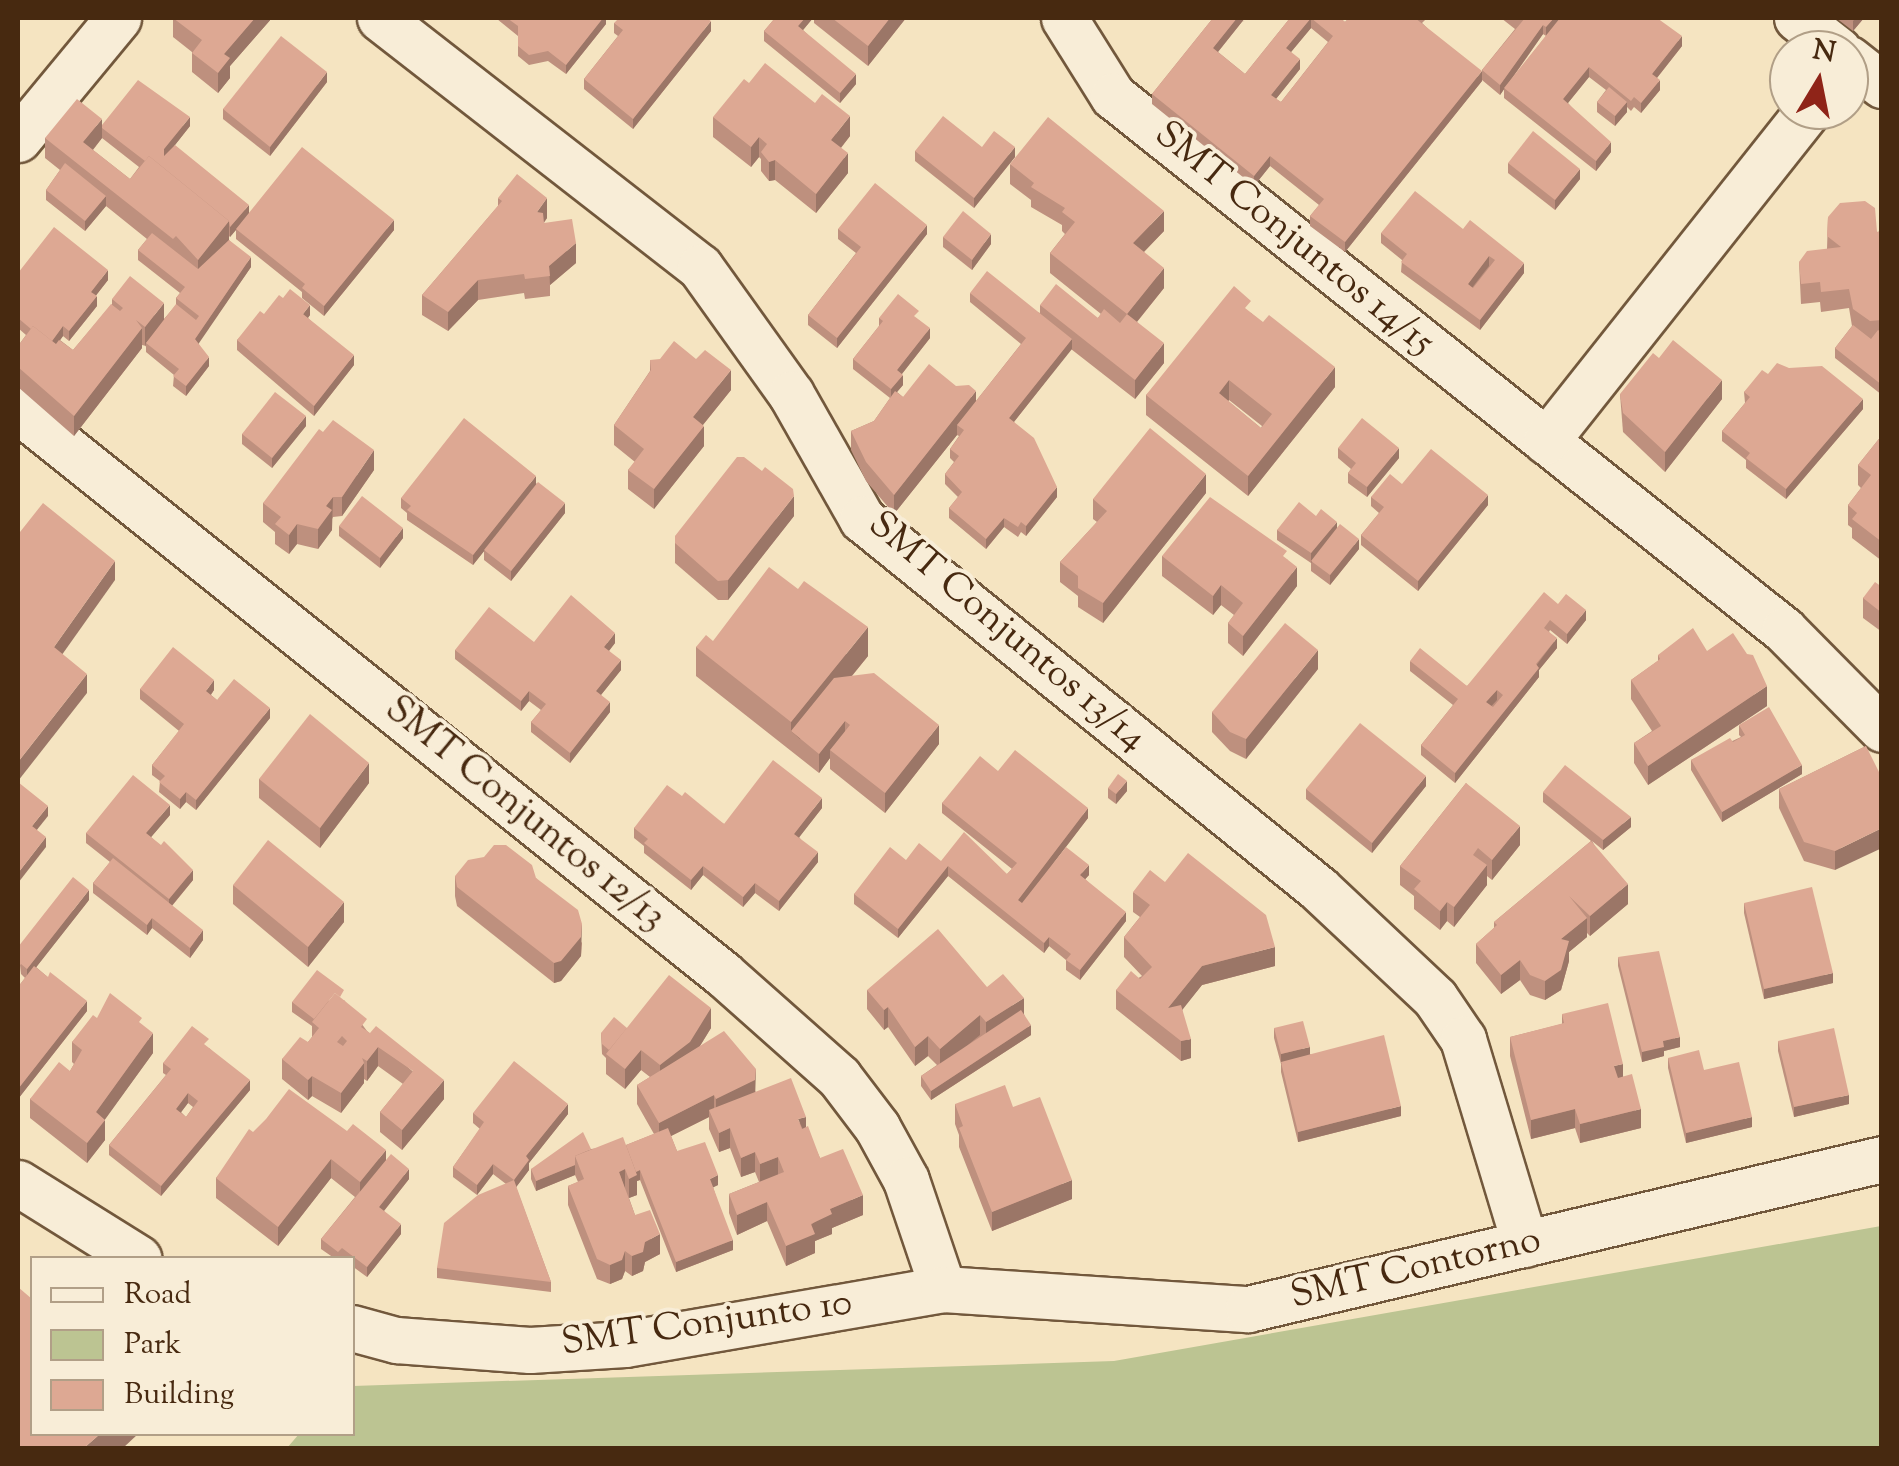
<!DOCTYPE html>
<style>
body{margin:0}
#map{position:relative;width:1899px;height:1466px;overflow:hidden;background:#f5e4c1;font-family:"Sorts Mill Goudy",serif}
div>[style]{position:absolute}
.green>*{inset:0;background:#bcc492}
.roads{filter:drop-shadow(2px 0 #72583c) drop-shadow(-2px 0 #72583c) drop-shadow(0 2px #72583c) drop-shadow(0 -2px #72583c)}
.minor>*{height:45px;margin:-22.5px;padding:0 22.5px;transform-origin:22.5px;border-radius:22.5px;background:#f8edd7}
.wall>*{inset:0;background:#be907e}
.shaded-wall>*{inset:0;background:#9b7667}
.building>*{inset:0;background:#dda893}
span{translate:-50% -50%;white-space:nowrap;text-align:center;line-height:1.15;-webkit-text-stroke:8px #f8edd7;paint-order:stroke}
.street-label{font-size:38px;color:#472910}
.frame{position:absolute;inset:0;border:20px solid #472910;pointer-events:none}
.legend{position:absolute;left:30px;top:1256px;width:325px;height:180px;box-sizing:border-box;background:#f8edd7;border:2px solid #b19f87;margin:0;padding:12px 18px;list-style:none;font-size:30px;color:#472910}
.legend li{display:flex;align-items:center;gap:20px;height:50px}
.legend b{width:50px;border:2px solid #b19f87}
.north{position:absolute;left:1769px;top:30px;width:100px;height:100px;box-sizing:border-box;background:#f8edd7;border:2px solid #b19f87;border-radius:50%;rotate:10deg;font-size:28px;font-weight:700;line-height:40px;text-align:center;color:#472910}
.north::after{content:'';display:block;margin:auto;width:35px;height:45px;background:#8f2418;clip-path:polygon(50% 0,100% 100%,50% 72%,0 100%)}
</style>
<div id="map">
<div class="green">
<i style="clip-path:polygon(1881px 1226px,1881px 1448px,287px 1448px,299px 1434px,352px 1434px,353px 1386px,1114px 1361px)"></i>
</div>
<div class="roads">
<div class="minor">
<i style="left:380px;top:18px;width:405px;rotate:37.9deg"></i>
<i style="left:700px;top:267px;width:156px;rotate:54.4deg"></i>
<i style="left:791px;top:394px;width:144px;rotate:60.4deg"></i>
<i style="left:862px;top:519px;width:588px;rotate:38.99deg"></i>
<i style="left:1319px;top:889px;width:159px;rotate:43.2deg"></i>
<i style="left:1435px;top:998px;width:50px;rotate:55.7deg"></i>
<i style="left:1463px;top:1039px;width:214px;rotate:73.2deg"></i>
<i style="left:1064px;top:18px;width:92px;rotate:57.9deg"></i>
<i style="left:1113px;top:96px;width:858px;rotate:38.51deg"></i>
<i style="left:1784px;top:630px;width:139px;rotate:45.3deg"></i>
<i style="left:1797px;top:18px;width:52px;rotate:38deg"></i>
<i style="left:1849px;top:59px;width:42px;rotate:38.2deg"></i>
<i style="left:18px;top:139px;width:157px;rotate:-50.4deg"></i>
<i style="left:18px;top:410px;width:903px;rotate:38.66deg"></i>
<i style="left:723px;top:974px;width:155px;rotate:41.6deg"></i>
<i style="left:839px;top:1077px;width:63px;rotate:52.8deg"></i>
<i style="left:877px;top:1127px;width:60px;rotate:61.3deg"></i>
<i style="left:906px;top:1180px;width:115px;rotate:71.3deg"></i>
<i style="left:1546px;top:441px;width:422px;rotate:-51.6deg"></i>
<i style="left:18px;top:1183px;width:142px;rotate:32deg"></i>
<i style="left:352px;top:1328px;width:46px;rotate:15.3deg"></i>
<i style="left:396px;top:1340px;width:134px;rotate:4.3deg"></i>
<i style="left:530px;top:1350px;width:95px;rotate:-3.6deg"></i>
<i style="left:625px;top:1344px;width:323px;rotate:-9.8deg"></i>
<i style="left:943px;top:1289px;width:306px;rotate:3.8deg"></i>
<i style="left:1248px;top:1309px;width:652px;rotate:-13.31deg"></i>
</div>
</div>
<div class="wall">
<i style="clip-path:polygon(173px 18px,272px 18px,230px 66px,230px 78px,218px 93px,192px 72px,192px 52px,173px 37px)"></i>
<i style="clip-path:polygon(497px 18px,606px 18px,606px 24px,566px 74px,548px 61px,529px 65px,518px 56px,518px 36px,497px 19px)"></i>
<i style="clip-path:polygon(775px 18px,813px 18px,803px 30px,856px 84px,840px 103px,764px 41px,764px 31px)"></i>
<i style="clip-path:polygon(814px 18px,906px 18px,868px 66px,814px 23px)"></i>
<i style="clip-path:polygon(evenodd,1213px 18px,1245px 18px,1218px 52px,1245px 74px,1290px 18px,1340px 18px,1345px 22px,1349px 18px,1427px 18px,1422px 23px,1482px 81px,1345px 252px,1310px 226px,1310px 216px,1319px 205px,1270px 166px,1254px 186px,1152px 104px,1152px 94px,1213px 18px,1311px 28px,1328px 42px,1281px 102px,1276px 99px,1300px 69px,1291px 52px,1311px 28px)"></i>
<i style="clip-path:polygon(evenodd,1501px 18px,1657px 18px,1682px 46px,1657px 78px,1660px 90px,1641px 113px,1634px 107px,1631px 111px,1627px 107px,1627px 112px,1615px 126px,1597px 112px,1597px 102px,1606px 90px,1589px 77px,1568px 103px,1611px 152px,1596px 171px,1504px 98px,1504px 89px,1500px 95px,1482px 80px,1482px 70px,1515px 29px,1501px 18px,1543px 34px,1546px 36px,1509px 83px,1543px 34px)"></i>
<i style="clip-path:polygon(1836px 18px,1864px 18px,1853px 31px)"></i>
<i style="clip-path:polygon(614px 23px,711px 31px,633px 129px,584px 89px,584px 79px,618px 36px,614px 33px)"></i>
<i style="clip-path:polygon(327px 82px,270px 156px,223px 119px,223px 109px)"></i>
<i style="clip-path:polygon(713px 117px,850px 136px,841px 148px,848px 173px,816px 213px,775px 180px,769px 181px,761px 171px,761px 159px,759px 157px,751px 167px,713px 137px)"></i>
<i style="clip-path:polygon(evenodd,102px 125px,190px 126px,174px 146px,249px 214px,394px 230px,324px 316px,302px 298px,302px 292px,236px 239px,236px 230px,230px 237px,229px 236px,229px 240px,251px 267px,198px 343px,209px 366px,186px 396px,173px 386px,174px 375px,146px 352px,146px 346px,142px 345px,142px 348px,74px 436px,18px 387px,18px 346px,26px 335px,18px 328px,18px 273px,108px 280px,96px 295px,97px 306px,69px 341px,63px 336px,60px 340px,73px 350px,112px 304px,112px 299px,164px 319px,176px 305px,176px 298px,180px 293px,138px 260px,138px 250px,147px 239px,106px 206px,85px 231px,46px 200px,46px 190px,60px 170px,45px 158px,45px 138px,102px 125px,102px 138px,139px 167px,130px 179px,93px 150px,102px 138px)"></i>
<i style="clip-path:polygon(982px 147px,1015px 157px,974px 208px,915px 161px,915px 151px)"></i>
<i style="clip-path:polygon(1508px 163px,1580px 179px,1555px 210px,1508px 173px)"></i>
<i style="clip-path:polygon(1010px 164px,1164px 231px,1144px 252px,1164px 288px,1137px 322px,1164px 363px,1135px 399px,1071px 349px,1014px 422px,1057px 497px,1026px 536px,1021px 532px,1018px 537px,1004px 527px,986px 549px,949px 518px,949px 508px,958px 497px,945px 484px,945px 474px,954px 462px,950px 458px,950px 449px,959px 436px,957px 435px,894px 514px,866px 481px,851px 450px,851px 431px,874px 421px,890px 398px,853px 369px,853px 359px,879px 326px,879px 318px,919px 320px,930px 338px,902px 374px,903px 385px,897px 392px,903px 397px,956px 386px,976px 401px,1021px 344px,970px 302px,970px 293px,1040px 313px,1040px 305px,1098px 318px,1101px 314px,1050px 273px,1050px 253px,1065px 234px,1062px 231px,1062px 225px,1031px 207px,1031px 200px,1010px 184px)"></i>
<i style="clip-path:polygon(498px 198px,547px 218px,544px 223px,576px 263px,550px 285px,550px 296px,525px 299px,524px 293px,478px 300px,448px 331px,422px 315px,422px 295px,498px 206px)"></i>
<i style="clip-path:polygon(1828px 217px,1877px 232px,1882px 231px,1882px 395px,1835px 358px,1835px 348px,1852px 326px,1849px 308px,1821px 312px,1820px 302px,1801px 304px,1799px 262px,1827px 249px)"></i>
<i style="clip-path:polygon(838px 229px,927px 234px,837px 348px,808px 325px,808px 315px,856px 253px,838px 239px)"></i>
<i style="clip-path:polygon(1463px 229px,1524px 273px,1480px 330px,1401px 272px,1402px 260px,1381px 243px,1381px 233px)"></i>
<i style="clip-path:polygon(943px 237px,991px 244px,972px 270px,943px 247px)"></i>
<i style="clip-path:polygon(evenodd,1251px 313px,1335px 387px,1248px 496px,1146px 415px,1146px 395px,1251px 313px,1229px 400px,1262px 426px,1261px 428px,1228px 401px,1229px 400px)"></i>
<i style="clip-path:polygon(264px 314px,310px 315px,308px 318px,354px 365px,314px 416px,237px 350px,237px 340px)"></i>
<i style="clip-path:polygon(650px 360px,731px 390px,703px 425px,704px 446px,654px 509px,628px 489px,628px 470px,635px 462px,614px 445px,614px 425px,650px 371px)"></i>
<i style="clip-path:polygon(1768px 374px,1863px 409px,1786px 499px,1746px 468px,1746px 460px,1722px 441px,1722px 431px,1745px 403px,1744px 392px)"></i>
<i style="clip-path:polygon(1620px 394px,1722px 399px,1665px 472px,1623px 432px)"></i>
<i style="clip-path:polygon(306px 426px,272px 468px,242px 444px,242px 434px)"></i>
<i style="clip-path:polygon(1882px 435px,1882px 561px,1852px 538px,1852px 528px,1848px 525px,1848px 505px,1861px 488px,1858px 485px,1858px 465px)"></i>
<i style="clip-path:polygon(1338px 448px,1399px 458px,1367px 497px,1348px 483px,1348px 473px,1351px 469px,1338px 458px)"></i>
<i style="clip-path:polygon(374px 470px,342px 516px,333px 517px,332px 519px,332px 530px,318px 549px,297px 544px,289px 554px,275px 544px,275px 532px,263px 522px,263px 503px)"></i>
<i style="clip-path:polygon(536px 483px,565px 513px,511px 581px,484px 560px,484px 551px,473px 565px,407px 520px,407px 513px,401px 508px,401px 498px)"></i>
<i style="clip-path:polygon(1402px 484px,1488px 505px,1418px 591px,1361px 545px,1361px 535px,1379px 513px,1371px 506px,1371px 497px)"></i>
<i style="clip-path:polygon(1206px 493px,1103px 623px,1078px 607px,1078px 596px,1060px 582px,1060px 562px,1097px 522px,1093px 519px,1093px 499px)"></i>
<i style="clip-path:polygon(794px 516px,728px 600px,718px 600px,675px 563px,675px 536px)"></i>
<i style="clip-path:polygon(1316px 516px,1337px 529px,1359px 549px,1330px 585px,1311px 571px,1311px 563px,1277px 540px,1277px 530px)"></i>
<i style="clip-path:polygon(339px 526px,403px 538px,380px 568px,339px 536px)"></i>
<i style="clip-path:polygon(1162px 556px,1287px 559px,1297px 586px,1243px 656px,1228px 643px,1228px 623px,1234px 615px,1221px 605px,1213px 615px,1162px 576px)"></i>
<i style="clip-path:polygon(1882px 587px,1882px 632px,1863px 618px,1863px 598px)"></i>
<i style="clip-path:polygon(1558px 604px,1586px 620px,1567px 644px,1550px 630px,1549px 632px,1557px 648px,1539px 670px,1539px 677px,1455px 783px,1421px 755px,1421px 745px,1453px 705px,1410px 671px,1410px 661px,1467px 686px)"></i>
<i style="clip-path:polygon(713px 641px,868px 656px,852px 676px,939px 744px,885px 813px,830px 769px,830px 758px,819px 773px,696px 676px,696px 647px)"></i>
<i style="clip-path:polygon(534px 642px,615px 643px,609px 651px,621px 670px,601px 695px,610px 712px,570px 763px,531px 732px,531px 722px,541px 710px,529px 701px,521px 711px,455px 659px,455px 650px)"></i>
<i style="clip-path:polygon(1707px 651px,1767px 706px,1648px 785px,1634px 763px,1634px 743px,1652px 731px,1631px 699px,1631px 680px,1658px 661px,1658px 655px)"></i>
<i style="clip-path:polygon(1318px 669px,1246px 759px,1230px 751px,1212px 732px,1212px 712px)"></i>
<i style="clip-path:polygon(140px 689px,214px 690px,211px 695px,217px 700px,270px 718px,196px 810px,186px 802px,180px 809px,159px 792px,160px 781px,152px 775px,152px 765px,179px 731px,140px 699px)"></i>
<i style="clip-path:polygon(1739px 725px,1802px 774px,1722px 822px,1691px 770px,1691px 760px,1741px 737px,1739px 735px)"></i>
<i style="clip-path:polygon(1866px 746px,1835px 870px,1804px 861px,1779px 808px,1779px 789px)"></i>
<i style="clip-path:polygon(998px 771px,1088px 818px,1053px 863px,1089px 875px,1085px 879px,1126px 921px,1080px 980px,1066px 970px,1066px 960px,1049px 946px,1044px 953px,948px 876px,898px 938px,854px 904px,854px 894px,906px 860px,941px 861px,1007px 874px,1012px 869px,942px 813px,942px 803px)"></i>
<i style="clip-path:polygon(259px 779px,369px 783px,320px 848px,259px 798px)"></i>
<i style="clip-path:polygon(1466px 783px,1520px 845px,1492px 880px,1487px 876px,1487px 885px,1454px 927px,1447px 921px,1440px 930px,1414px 909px,1414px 896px,1400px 885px,1400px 866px)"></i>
<i style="clip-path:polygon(1426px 786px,1372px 853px,1306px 799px,1306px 789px)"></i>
<i style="clip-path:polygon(1108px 788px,1127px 791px,1116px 804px,1108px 798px)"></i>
<i style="clip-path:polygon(1543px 792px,1631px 827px,1603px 850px,1592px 841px,1628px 904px,1590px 936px,1587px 933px,1587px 937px,1569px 952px,1569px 961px,1561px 990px,1545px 1000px,1530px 995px,1520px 980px,1501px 994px,1476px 963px,1476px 944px,1494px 928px,1494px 922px,1591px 841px,1543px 802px)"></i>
<i style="clip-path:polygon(682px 796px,724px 824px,822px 808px,799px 837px,818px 862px,779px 911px,755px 893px,743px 907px,703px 875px,691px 890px,644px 853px,644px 846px,634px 838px,634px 828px)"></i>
<i style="clip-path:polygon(170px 815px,151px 837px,193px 880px,172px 906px,203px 940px,190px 958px,152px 928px,147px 935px,93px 893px,93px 883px,110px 862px,86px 843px,86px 833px)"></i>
<i style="clip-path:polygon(455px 876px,536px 878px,582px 943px,581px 956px,561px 981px,554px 983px,457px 906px,455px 896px)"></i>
<i style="clip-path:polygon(233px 885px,344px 922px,308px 967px,233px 904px)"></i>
<i style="clip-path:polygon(1133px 892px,1275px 966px,1202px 985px,1182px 1009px,1191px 1058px,1181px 1061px,1116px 1009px,1116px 990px,1142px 976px,1124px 957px,1124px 937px,1140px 917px,1133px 912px)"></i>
<i style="clip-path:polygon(89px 900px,36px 967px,87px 1011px,18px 1099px,18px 987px,25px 978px,21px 974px,18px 947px)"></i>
<i style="clip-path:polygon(1744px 903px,1833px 983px,1764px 999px,1744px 913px)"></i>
<i style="clip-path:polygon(1618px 957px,1680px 1047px,1664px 1051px,1664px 1056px,1642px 1062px,1618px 966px)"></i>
<i style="clip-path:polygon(987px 987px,1024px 1014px,1031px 1035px,931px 1100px,921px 1086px,921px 1076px,937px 1065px,928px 1056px,915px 1066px,888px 1027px,884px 1030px,867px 1009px,867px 990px)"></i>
<i style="clip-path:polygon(344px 1000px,367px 1031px,444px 1099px,402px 1150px,380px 1132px,380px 1112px,403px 1084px,378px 1066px,367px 1081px,364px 1079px,364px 1083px,341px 1113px,312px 1096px,308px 1100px,282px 1079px,282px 1059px,308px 1042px,312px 1037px,312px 1026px,292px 1012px,292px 1002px)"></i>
<i style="clip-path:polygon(1562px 1014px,1623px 1076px,1641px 1128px,1580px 1143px,1575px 1128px,1531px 1139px,1510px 1056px,1510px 1037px,1562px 1024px)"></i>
<i style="clip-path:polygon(97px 1018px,142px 1025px,153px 1053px,104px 1120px,105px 1140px,87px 1163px,30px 1118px,30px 1099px,70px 1071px,74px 1064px,72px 1062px,72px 1042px)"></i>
<i style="clip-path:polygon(627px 1028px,711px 1028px,700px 1046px,756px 1092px,806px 1127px,820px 1158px,863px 1215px,832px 1228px,832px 1234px,815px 1241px,815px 1253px,786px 1266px,767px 1221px,737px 1235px,729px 1213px,729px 1194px,759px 1182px,755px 1172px,741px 1177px,730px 1148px,719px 1152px,709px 1129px,709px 1117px,671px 1136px,677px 1151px,718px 1185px,713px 1187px,733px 1250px,676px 1272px,640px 1180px,637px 1181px,637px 1195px,629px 1198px,635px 1215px,660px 1254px,645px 1262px,643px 1271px,632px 1276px,625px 1271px,622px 1279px,610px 1284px,597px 1279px,568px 1205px,568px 1186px,578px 1182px,575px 1175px,536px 1191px,531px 1179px,531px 1169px,591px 1149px,626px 1145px,654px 1134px,637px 1104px,637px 1085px,650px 1077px,641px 1070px,625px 1089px,606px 1074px,606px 1058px,602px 1054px,601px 1033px)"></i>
<i style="clip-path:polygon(1274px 1028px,1310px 1054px,1401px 1116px,1298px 1142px,1281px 1072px,1281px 1064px,1274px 1038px)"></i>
<i style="clip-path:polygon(1778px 1041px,1849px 1104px,1794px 1117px,1778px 1051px)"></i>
<i style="clip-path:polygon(evenodd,209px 1048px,250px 1090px,161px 1196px,109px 1155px,109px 1145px,166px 1075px,163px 1073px,163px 1063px,209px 1048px,188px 1103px,193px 1107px,186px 1117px,181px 1112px,188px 1103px)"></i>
<i style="clip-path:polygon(1668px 1058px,1704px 1070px,1752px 1127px,1686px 1143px,1668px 1068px)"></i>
<i style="clip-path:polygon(955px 1104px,1013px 1107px,1072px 1199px,992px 1231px,959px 1147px,959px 1135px,955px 1124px)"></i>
<i style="clip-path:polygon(473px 1113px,568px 1114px,529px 1163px,529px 1170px,516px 1187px,551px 1282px,551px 1292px,437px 1278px,437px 1268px,506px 1184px,493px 1174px,477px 1195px,453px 1177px,453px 1167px,480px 1129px,473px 1123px)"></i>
<i style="clip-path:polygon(253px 1132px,386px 1160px,409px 1179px,384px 1211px,401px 1234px,367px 1277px,352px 1266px,352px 1258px,334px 1258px,321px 1249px,321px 1239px,355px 1197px,331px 1178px,278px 1246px,216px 1198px,216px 1178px)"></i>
</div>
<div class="shaded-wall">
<i style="clip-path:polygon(255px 18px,272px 18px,230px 66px,230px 78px,218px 93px,218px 73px,224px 54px)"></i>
<i style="clip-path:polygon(603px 18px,606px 18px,606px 24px,566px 74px,566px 65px)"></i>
<i style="clip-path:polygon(805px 18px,813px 18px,798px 36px,798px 26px)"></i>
<i style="clip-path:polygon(890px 18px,906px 18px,868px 66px,868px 46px)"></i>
<i style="clip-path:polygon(1237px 18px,1245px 18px,1213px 58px,1213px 48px)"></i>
<i style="clip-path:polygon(1311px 18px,1311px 28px,1286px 58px,1286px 48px)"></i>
<i style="clip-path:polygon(1554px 18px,1562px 18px,1546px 37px,1546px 27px)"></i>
<i style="clip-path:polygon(1856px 18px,1864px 18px,1853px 31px,1853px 21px)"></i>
<i style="clip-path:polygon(711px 21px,711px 31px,633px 129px,633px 119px)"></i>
<i style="clip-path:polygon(1543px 25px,1543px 34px,1500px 95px,1500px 85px)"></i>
<i style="clip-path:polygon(1682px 36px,1682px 46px,1652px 84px,1652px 74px)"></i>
<i style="clip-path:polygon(1300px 59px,1300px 69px,1271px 105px,1271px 95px)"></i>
<i style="clip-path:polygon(1589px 67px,1589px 77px,1563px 109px,1563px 99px)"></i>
<i style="clip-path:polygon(1482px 71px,1482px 81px,1345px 252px,1345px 242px)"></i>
<i style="clip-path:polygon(327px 72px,327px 82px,270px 156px,270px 147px)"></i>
<i style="clip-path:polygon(856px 74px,856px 84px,840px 103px,840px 93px)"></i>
<i style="clip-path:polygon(1660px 80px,1660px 90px,1641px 113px,1641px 103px)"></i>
<i style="clip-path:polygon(1627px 102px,1627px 112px,1615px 126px,1615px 116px)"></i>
<i style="clip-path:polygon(850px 116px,850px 136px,831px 160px,831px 140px)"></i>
<i style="clip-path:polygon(190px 117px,190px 126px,164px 159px,164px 149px)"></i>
<i style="clip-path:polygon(102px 119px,102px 138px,83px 162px,83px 142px)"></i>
<i style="clip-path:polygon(759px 137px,759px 157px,751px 167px,751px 147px)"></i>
<i style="clip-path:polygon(1611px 142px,1611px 152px,1596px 171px,1596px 161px)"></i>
<i style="clip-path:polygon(1015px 147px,1015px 157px,974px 208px,974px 198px)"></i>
<i style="clip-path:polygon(848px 153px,848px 173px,816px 213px,816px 194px)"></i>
<i style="clip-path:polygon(1270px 156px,1270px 166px,1254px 186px,1254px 176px)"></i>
<i style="clip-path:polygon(775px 160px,775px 180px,769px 181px,769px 162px)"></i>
<i style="clip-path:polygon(1580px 169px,1580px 179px,1555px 210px,1555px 200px)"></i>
<i style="clip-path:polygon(106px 196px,106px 206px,85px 231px,85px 221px)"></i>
<i style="clip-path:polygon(547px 198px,547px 218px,537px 231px,537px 212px)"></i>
<i style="clip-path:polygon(249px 205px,249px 214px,230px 237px,230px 227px)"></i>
<i style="clip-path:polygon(1164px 211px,1164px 231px,1133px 263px,1133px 243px)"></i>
<i style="clip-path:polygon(394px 220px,394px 230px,324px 316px,324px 306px)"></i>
<i style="clip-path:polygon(229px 221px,229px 240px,198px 279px,198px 260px)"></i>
<i style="clip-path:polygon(927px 225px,927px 234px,837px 348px,837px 338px)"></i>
<i style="clip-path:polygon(991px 234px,991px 244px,972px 270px,972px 260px)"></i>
<i style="clip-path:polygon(576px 243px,576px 263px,550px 285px,549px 266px)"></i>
<i style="clip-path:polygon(1489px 256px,1489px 266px,1468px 293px,1468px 284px)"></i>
<i style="clip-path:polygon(251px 257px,251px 267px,195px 349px,195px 339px)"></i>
<i style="clip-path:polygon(1524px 263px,1524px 273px,1480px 330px,1480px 320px)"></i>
<i style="clip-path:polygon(1164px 268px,1164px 288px,1127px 334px,1127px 314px)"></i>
<i style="clip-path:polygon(108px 270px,108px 280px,91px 302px,91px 292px)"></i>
<i style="clip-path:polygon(478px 280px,478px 300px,448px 331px,448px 312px)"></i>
<i style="clip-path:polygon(97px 296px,97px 306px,69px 341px,69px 331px)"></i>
<i style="clip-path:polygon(164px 303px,164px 323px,146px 343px,145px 347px,145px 327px)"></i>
<i style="clip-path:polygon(310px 305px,310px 315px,303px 324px,303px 314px)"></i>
<i style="clip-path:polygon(63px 326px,63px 336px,50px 354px,50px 344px)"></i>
<i style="clip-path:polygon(142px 328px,142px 348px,74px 436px,74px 416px)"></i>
<i style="clip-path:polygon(930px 328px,930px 338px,897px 380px,897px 370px)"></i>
<i style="clip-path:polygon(1072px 339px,1072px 349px,1009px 428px,1009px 418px)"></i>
<i style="clip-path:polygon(1164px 343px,1164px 363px,1135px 399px,1135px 380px)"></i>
<i style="clip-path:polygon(354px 355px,354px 365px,314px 416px,314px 406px)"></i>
<i style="clip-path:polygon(209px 357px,209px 366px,186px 396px,186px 386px)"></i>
<i style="clip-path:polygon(1335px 367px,1335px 387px,1248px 496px,1248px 476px)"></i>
<i style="clip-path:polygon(731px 370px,731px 390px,693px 437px,693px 417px)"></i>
<i style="clip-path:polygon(903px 375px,903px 385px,891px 399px,891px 389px)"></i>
<i style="clip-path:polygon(1229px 380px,1229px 400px,1219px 413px,1219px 393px)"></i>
<i style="clip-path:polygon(1722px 380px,1722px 399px,1665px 472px,1665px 452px)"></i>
<i style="clip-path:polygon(976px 391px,976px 411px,957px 425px,957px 435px,894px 514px,894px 495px)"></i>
<i style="clip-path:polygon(1863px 399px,1863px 409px,1786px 499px,1786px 489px)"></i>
<i style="clip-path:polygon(306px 416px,306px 426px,272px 468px,272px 458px)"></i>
<i style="clip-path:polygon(704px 426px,704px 446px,654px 509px,654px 489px)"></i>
<i style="clip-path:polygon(1399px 448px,1399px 458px,1367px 497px,1367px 487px)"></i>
<i style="clip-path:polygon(374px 450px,374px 470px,342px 516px,342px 497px)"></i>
<i style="clip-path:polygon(1206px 474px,1206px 493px,1103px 623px,1103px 603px)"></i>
<i style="clip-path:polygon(536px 476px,536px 486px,473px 565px,473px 555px)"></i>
<i style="clip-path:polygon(1057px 487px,1057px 497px,1026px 536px,1026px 526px)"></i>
<i style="clip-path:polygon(1488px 495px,1488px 505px,1418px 591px,1418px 581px)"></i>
<i style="clip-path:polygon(794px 496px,794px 516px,728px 600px,728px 580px)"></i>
<i style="clip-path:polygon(333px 497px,332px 530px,318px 549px,318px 529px,326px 506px)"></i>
<i style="clip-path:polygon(565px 503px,565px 513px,511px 581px,511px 571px)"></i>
<i style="clip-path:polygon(1004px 518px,1004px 527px,986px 549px,986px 539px)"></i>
<i style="clip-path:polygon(1337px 522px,1337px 532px,1311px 563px,1311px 553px)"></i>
<i style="clip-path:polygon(297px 524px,297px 544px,289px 554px,289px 535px)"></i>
<i style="clip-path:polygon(403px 528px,403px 538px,380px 568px,380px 558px)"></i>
<i style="clip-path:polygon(1359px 539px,1359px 549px,1330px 585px,1330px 575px)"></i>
<i style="clip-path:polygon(115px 561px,115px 580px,54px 666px,54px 647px)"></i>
<i style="clip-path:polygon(1297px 567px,1297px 586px,1243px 656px,1243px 636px)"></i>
<i style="clip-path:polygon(1221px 585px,1221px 605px,1213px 615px,1213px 596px)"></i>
<i style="clip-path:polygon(1586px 610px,1586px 620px,1567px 644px,1567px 634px)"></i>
<i style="clip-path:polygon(868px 627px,868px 656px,800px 739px,791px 731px,791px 722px)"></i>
<i style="clip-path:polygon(615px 633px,615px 643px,604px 657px,604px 647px)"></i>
<i style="clip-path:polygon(1557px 638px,1557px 648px,1539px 670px,1539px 677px,1455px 783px,1455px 773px)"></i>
<i style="clip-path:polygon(1318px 650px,1318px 669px,1246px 759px,1246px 739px)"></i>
<i style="clip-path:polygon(621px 660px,621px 670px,596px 701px,596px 691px)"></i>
<i style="clip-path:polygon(87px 674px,87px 693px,18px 781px,18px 762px)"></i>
<i style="clip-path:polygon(214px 680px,214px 690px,206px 701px,206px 691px)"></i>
<i style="clip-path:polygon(1767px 686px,1767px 706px,1648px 785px,1648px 766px)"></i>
<i style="clip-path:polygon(1497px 690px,1497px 700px,1486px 712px,1486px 702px)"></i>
<i style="clip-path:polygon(529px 691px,529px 701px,521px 711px,521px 701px)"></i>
<i style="clip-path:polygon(610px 702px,610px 712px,570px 763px,570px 753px)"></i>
<i style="clip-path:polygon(270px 708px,270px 718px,196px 810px,196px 800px)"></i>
<i style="clip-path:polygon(845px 721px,845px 740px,830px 750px,830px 758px,819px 773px,819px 754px)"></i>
<i style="clip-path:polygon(939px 725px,939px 744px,885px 813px,885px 793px)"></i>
<i style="clip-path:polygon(369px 763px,369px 783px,320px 848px,320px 828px)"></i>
<i style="clip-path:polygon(1802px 765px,1802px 774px,1722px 822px,1722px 812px)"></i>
<i style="clip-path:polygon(1426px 776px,1426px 786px,1372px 853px,1372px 843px)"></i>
<i style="clip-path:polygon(1127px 781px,1127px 791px,1116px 804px,1116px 794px)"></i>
<i style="clip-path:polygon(186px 792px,186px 802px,180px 809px,180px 799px)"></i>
<i style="clip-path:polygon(822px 798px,822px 808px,794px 844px,794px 834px)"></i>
<i style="clip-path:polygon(170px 805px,170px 815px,146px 843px,146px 833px)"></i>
<i style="clip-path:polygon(48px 806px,48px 816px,32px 836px,32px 826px)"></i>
<i style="clip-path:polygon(1088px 808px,1088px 818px,1018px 910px,1018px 900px)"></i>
<i style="clip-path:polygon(1631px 817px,1631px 827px,1603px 850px,1603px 840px)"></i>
<i style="clip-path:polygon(1520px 826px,1520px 845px,1492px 880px,1492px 860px)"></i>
<i style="clip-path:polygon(1882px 828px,1882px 848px,1835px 870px,1835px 851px)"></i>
<i style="clip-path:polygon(46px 837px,46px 847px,18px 883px,18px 873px)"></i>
<i style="clip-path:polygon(818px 852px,818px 862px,779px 911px,779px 901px)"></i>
<i style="clip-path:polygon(1089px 865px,1089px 875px,1080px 885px,1080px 875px)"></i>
<i style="clip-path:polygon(1487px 865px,1487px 885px,1454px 927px,1454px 907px)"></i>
<i style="clip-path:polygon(703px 866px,703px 875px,691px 890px,691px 880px)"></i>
<i style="clip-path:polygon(948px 866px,948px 876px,898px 938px,898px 929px)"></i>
<i style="clip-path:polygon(193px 870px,193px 880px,169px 909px,169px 899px)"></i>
<i style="clip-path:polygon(755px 883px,755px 893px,743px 907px,743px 897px)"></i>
<i style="clip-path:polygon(1628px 884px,1628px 904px,1590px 936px,1590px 916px)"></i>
<i style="clip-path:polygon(89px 890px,89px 900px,27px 979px,27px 969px)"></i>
<i style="clip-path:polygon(344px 902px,344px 922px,308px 967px,308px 947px)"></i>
<i style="clip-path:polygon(1447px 902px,1447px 921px,1440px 930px,1440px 911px)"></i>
<i style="clip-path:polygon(1126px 912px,1126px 921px,1080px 980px,1080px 970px)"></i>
<i style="clip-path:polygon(152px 918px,152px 928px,147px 935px,147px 925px)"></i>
<i style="clip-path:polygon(1587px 918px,1587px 937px,1569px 952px,1569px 961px,1561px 990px,1545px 1000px,1545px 981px,1561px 939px)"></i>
<i style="clip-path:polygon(582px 924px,581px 956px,561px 981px,554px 983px,554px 963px)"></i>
<i style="clip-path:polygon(203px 930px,203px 940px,190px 958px,190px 948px)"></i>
<i style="clip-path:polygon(1049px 937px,1049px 946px,1044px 953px,1044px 943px)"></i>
<i style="clip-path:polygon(1275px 947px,1275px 966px,1202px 985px,1168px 1028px,1168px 1008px,1202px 966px)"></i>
<i style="clip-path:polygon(1520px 960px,1520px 980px,1501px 994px,1501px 975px)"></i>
<i style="clip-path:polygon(1833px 973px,1833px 983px,1764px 999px,1764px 989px)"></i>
<i style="clip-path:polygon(1024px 998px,1024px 1018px,986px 1042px,986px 1022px)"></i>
<i style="clip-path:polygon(87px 1001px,87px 1011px,18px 1099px,18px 1089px)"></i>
<i style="clip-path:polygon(888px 1007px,888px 1027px,884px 1030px,884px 1010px)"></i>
<i style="clip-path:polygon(711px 1008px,711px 1028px,690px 1062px,660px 1085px,660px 1065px)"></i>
<i style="clip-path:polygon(980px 1015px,980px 1035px,940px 1068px,940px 1049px)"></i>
<i style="clip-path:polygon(1031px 1025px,1031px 1035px,931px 1100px,931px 1091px)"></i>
<i style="clip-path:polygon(153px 1033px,153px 1053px,96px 1132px,96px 1112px)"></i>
<i style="clip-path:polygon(928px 1036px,928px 1056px,915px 1066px,915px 1047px)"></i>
<i style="clip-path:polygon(1680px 1037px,1680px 1047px,1664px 1051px,1664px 1056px,1642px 1062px,1642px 1052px,1663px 1041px)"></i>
<i style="clip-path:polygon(1191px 1039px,1191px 1058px,1181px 1061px,1181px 1041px)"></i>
<i style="clip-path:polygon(378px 1047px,378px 1066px,367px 1081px,367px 1061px)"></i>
<i style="clip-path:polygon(1310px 1047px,1310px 1057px,1281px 1064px,1281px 1054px)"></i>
<i style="clip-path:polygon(641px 1050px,641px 1070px,625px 1089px,625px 1069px)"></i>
<i style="clip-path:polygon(364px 1063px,364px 1083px,341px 1113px,341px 1093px)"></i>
<i style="clip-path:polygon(1623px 1064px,1623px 1083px,1614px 1086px,1614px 1066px)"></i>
<i style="clip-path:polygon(756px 1069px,755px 1100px,716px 1118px,716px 1099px)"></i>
<i style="clip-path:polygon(312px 1076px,312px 1096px,308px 1100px,308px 1080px)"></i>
<i style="clip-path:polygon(250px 1080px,250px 1090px,161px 1196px,161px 1186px)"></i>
<i style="clip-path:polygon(444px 1080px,444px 1099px,402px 1150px,402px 1130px)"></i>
<i style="clip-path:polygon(188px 1093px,188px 1103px,176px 1119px,176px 1109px)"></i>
<i style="clip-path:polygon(714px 1095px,714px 1115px,709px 1110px,709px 1117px,659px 1142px,659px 1123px)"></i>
<i style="clip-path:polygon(1849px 1095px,1849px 1104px,1794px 1117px,1794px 1107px)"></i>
<i style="clip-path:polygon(568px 1104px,568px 1114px,529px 1163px,529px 1170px,514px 1190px,514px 1180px,526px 1156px)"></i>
<i style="clip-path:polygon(1401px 1106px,1401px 1116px,1298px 1142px,1298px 1132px)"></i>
<i style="clip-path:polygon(1575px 1109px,1575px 1128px,1531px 1139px,1531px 1120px)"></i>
<i style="clip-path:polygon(1641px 1109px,1641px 1128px,1580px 1143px,1580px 1124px)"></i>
<i style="clip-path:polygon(806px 1117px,806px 1136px,798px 1119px)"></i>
<i style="clip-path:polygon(1752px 1117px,1752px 1127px,1686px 1143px,1686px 1133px)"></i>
<i style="clip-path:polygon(105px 1120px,105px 1140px,87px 1163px,87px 1143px)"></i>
<i style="clip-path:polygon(730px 1128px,730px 1148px,719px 1152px,719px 1133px)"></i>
<i style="clip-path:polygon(386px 1150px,386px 1170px,360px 1201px,360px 1182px)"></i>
<i style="clip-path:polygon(755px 1152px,755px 1172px,741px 1177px,741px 1158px)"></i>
<i style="clip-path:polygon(778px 1157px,778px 1177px,760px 1184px,760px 1164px)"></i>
<i style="clip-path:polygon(331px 1159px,331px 1178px,278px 1246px,278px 1227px)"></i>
<i style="clip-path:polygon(493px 1164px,493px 1174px,477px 1195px,477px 1185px)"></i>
<i style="clip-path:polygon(575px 1165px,575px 1175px,536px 1191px,536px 1181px)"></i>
<i style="clip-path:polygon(409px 1169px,409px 1179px,379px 1217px,379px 1207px)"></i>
<i style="clip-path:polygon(625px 1169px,625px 1189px,619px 1172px)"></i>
<i style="clip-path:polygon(640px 1170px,640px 1180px,637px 1181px,637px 1195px,629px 1198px,629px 1179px,633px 1173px)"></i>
<i style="clip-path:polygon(718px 1175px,718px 1185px,710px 1189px,710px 1179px)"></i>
<i style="clip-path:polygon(1072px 1180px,1072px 1199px,992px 1231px,992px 1212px)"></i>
<i style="clip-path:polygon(863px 1195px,863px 1215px,832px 1228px,832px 1234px,815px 1241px,815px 1253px,786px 1266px,786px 1246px,830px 1209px)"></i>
<i style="clip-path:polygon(767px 1202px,767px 1221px,737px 1235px,737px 1215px)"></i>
<i style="clip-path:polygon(401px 1224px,401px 1234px,367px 1277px,367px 1267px)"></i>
<i style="clip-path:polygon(660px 1234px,660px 1254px,645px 1262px,643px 1271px,632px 1276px,632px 1256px,645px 1242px)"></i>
<i style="clip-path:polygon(733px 1240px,733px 1250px,676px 1272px,676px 1262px)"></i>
<i style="clip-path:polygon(625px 1251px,625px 1271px,622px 1279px,610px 1284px,610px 1265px)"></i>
<i style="clip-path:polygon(100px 1434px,138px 1434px,123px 1448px,84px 1448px)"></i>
</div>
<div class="building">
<i style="clip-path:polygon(173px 18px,255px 18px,224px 54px,230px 58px,218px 73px,192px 53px,202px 40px)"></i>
<i style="clip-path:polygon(507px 18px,603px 18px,566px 65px,548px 51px,529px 55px,518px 46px,518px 26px)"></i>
<i style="clip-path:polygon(619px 18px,706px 18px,711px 21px,633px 119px,584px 79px,623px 30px,614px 23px)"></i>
<i style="clip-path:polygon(775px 18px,805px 18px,798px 26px,856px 74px,840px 93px,764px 31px)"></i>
<i style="clip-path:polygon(832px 18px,890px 18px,868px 46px)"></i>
<i style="clip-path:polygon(evenodd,1213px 18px,1237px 18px,1213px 48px,1245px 74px,1290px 18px,1340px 18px,1345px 22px,1349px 18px,1415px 18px,1482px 71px,1345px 242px,1310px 216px,1324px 199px,1270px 156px,1254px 176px,1152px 94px,1213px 18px,1311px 18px,1333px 36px,1281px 102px,1271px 95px,1300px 59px,1286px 48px,1311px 18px)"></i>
<i style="clip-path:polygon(1525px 18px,1554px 18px,1546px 27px,1543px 25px,1500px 85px,1482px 70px)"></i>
<i style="clip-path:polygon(1560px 18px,1657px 18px,1682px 36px,1652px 74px,1660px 80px,1641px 103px,1634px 97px,1631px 101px,1589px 67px,1563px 99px,1611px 142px,1596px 161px,1504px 88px)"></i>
<i style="clip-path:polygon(281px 36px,327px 72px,270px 147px,223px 109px)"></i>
<i style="clip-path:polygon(765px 63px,815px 103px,822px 94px,850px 116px,831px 140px,848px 153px,816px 194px,775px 160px,769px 162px,761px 152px,767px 144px,759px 137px,751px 147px,713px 117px,744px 79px,749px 83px)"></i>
<i style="clip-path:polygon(138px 80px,190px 117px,164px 149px,164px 156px,175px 145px,249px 205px,230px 227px,229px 221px,149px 156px,145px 161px,102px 128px,102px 125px)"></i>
<i style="clip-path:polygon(1609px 87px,1627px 102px,1615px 116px,1597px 102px)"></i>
<i style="clip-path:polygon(77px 99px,102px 119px,83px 142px,130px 179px,149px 156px,229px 221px,198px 260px,176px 236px,173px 239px,45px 138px)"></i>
<i style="clip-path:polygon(943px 116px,982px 147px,994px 131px,1015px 147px,974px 198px,915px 151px)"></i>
<i style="clip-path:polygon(1048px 117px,1164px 211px,1133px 243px,1164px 268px,1127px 314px,1164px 343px,1135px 380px,1040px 305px,1056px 284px,1098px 318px,1104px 309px,1120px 323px,1127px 314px,1050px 253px,1075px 222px,1062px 212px,1065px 208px,1031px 187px,1034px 183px,1010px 164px)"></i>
<i style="clip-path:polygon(1533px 131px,1580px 169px,1555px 200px,1508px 163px)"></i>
<i style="clip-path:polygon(302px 147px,394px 220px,324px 306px,302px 288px,305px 284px,236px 229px)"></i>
<i style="clip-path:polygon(65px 163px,106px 196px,85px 221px,46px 190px)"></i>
<i style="clip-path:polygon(517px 174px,547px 198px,537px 212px,543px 213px,544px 223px,572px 219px,576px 243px,549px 266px,550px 276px,525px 279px,524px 274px,478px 280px,448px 312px,422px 295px,502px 201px,498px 198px)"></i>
<i style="clip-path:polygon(875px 183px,927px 225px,837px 338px,808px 315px,861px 247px,838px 229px)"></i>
<i style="clip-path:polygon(evenodd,1415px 191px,1463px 229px,1470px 220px,1524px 263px,1480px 320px,1401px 262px,1407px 254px,1381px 233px,1415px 191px,1489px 256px,1495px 260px,1473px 288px,1468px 284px,1489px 256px)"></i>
<i style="clip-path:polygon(1865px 201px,1875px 208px,1877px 232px,1882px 231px,1882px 320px,1870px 321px,1853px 309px,1849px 289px,1821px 292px,1820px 282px,1801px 284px,1799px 262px,1807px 251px,1841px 247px,1827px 236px,1828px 217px,1840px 203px)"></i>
<i style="clip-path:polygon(963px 211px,991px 234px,972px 260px,943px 237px)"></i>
<i style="clip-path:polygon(54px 227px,108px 270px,91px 292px,97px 296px,69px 331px,63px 326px,52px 341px,33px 326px,31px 329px,18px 318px,18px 273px)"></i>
<i style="clip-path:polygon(152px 233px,198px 269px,229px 240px,251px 257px,195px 339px,209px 357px,186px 386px,173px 376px,179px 369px,146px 343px,176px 304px,196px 320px,199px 316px,176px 298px,185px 287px,138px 250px)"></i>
<i style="clip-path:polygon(987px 271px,1072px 339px,1009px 418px,1034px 438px,1057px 487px,1026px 526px,1021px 522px,1018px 527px,1004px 518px,986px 539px,949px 508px,962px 492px,945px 474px,959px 456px,950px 449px,964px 430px,957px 425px,1026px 338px,970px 293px)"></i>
<i style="clip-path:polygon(130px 276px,164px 303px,145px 327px,136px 320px,142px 328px,74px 416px,18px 367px,18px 346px,33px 326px,56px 344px,59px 340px,73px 350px,111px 304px,120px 311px,123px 308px,112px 299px)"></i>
<i style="clip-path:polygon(evenodd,1234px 286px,1251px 301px,1245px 308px,1263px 322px,1269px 315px,1335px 367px,1248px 476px,1146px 395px,1234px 286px,1229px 380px,1272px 414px,1261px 428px,1219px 393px,1229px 380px)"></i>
<i style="clip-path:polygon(290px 289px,310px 305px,303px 314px,354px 355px,314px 406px,237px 340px,260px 311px,264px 314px,279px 295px,283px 298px)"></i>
<i style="clip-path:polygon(898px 294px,919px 311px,914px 316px,930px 328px,897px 370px,903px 375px,891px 389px,853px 359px,883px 321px,879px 318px)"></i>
<i style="clip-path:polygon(1853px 325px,1871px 339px,1878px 330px,1882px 333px,1882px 385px,1835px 348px)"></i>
<i style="clip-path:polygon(1673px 340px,1722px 380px,1665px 452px,1623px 413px,1620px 394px,1653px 353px,1659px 358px)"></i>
<i style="clip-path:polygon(674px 341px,696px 359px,705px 350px,731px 370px,693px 417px,704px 426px,654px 489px,628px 470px,644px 449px,614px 425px,651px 370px,650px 360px,660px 359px)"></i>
<i style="clip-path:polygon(1777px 363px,1789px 368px,1822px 366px,1863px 399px,1786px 489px,1746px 458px,1750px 453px,1722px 431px,1750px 397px,1744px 392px,1762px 370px,1768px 374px)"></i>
<i style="clip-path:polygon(929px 364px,956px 386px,969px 385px,976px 391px,894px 495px,866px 462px,851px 431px,874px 421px,895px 391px,903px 397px)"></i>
<i style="clip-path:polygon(275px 392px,306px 416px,272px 458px,242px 434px)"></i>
<i style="clip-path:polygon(464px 418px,536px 476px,473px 555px,407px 510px,411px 506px,401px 498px)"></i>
<i style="clip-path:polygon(1362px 418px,1399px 448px,1367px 487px,1348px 473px,1356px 463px,1338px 448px)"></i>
<i style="clip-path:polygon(333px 420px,374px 450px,342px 497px,333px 497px,326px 506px,332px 510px,318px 529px,297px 524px,289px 535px,275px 524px,281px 517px,263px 503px,319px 429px,323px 432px)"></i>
<i style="clip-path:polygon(1150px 428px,1206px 474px,1103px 603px,1078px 588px,1078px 576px,1060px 562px,1107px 511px,1093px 499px)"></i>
<i style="clip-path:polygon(1882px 435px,1882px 542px,1852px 519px,1857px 513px,1848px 505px,1871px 475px,1858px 465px)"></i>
<i style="clip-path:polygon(1431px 449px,1488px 495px,1418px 581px,1361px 535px,1384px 507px,1371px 497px,1390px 474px,1402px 484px)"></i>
<i style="clip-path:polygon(737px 457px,744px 457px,762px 471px,765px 467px,793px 489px,794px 496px,728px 580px,718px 581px,675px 543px,675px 536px)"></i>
<i style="clip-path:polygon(538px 482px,565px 503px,511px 571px,484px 550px)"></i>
<i style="clip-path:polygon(362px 496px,403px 528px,380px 558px,339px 526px)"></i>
<i style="clip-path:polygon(1210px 497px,1287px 551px,1283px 556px,1297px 567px,1243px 636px,1228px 623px,1243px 603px,1221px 585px,1213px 596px,1162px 556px)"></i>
<i style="clip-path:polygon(1299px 502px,1316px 516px,1321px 509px,1337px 522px,1311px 553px,1277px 530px)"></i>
<i style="clip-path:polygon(43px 503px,115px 561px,54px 647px,87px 674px,18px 762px,18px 530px,20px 532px)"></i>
<i style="clip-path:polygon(1340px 524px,1359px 539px,1330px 575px,1311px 561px)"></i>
<i style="clip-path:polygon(769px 567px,798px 589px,804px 581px,868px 627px,791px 722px,696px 647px,706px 635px,713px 641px)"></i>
<i style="clip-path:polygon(1875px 582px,1882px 587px,1882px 613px,1863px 598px)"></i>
<i style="clip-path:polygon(evenodd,1544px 592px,1558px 604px,1566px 594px,1586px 610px,1567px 634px,1550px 620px,1544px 628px,1557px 638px,1536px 664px,1539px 668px,1455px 773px,1421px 745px,1458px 699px,1410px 661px,1420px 648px,1467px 686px,1544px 592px,1497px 690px,1503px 695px,1493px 707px,1486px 702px,1497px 690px)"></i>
<i style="clip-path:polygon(571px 595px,615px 633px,604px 647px,621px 660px,596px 691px,610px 702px,570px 753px,531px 722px,546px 704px,529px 691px,521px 701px,455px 650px,489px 607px,534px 642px)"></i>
<i style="clip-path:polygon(1285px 623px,1318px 650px,1246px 739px,1230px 732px,1212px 712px)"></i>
<i style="clip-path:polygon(1693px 628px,1707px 651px,1733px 633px,1747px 654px,1753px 655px,1767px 686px,1648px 766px,1634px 743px,1661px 726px,1631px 680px,1660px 659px,1658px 655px)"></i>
<i style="clip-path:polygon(173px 647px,214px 680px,206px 691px,217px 700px,234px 679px,270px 708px,196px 800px,186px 792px,180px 799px,159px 782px,165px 776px,152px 765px,184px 724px,140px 689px)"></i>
<i style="clip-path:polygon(874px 673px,939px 725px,885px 793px,830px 750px,850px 725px,845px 721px,819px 754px,791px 731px,834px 678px)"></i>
<i style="clip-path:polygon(1769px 707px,1802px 765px,1722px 812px,1691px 760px,1730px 738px,1733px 742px,1745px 735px,1739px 725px)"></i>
<i style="clip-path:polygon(310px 714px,369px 763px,320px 828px,259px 779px)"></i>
<i style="clip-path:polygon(1360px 723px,1426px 776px,1372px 843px,1306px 789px)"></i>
<i style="clip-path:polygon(1866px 746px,1882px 778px,1882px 828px,1835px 851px,1804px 842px,1779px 789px)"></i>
<i style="clip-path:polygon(1015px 750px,1088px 808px,1018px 900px,1022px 903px,1066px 847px,1089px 865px,1080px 875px,1126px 912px,1080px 970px,1066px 960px,1071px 954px,1049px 937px,1044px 943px,948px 866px,898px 929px,854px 894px,890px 847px,906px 860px,919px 843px,941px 861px,964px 832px,1007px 874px,1017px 863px,942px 803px,980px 756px,998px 771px)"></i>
<i style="clip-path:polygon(773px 760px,822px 798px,794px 834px,818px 852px,779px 901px,755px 883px,743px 897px,703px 866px,691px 880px,644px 843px,648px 839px,634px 828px,667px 785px,682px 796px,685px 792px,724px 824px)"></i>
<i style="clip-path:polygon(1565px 765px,1631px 817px,1603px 840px,1543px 792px)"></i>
<i style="clip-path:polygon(1118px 774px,1127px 781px,1116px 794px,1108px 788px)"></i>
<i style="clip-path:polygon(133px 775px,170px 805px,146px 833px,161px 845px,164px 841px,193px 870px,169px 899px,86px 833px)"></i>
<i style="clip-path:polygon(18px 782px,48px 806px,32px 826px,46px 837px,18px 873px)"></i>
<i style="clip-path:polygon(1466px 783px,1520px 826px,1492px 860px,1478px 848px,1473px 855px,1487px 865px,1454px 907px,1447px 902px,1440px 911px,1414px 889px,1421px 881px,1400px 866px)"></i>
<i style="clip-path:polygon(268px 840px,344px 902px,308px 947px,233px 885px)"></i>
<i style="clip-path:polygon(1591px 841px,1628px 884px,1590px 916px,1569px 896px,1587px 918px,1561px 939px,1569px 941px,1561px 970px,1545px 981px,1530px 975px,1520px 960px,1501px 975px,1476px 944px,1497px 925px,1494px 922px)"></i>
<i style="clip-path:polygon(494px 845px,506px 845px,532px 865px,536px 878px,578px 910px,582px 924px,581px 937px,561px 961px,554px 963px,457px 887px,455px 876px,468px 860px,484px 857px)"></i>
<i style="clip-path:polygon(1188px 853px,1266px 915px,1275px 947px,1202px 966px,1168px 1008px,1181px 1005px,1191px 1039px,1181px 1041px,1116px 990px,1131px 971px,1140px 979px,1152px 967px,1124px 937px,1150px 905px,1133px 892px,1150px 870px,1165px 882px)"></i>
<i style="clip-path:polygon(113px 858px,203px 930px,190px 948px,152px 918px,147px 925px,93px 883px)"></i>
<i style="clip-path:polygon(73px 877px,89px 890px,27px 969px,21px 964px,18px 969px,18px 947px)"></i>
<i style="clip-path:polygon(1812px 887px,1833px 973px,1764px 989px,1744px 903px)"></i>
<i style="clip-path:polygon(938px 929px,987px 987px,1003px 974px,1024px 998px,986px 1022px,980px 1015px,940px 1049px,928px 1036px,915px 1047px,888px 1007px,884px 1010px,867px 990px)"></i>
<i style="clip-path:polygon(1659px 951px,1680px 1037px,1663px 1041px,1664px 1047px,1642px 1052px,1618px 957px)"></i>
<i style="clip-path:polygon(34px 966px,48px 977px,50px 972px,87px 1001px,18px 1089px,18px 987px)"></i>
<i style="clip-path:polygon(317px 970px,344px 990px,340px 997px,335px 993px,314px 1019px,292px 1002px)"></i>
<i style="clip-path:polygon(669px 975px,711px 1008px,690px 1042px,660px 1065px,641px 1050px,625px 1069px,606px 1054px)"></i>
<i style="clip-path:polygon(110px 993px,142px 1018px,139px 1022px,153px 1033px,96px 1112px,105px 1120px,87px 1143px,30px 1099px,59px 1062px,70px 1071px,82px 1050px,72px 1042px,93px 1015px,97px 1018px)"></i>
<i style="clip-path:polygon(evenodd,335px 993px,367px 1019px,361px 1027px,370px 1033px,376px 1026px,444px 1080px,402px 1130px,380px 1112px,413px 1071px,378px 1047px,367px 1061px,362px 1058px,364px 1063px,341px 1093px,312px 1076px,308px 1080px,282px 1059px,300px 1037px,308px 1042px,319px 1028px,312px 1022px,335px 993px,342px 1036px,347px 1041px,343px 1046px,337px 1042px,342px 1036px)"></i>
<i style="clip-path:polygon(1608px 1003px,1623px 1064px,1614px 1066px,1618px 1078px,1632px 1074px,1641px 1109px,1580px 1124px,1575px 1109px,1531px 1120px,1510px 1037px,1564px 1023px,1562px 1014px)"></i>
<i style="clip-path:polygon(1021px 1010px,1031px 1025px,931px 1091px,921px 1076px)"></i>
<i style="clip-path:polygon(614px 1017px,627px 1028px,609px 1050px,602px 1044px,601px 1033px)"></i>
<i style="clip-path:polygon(1303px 1021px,1310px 1047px,1281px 1054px,1274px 1028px)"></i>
<i style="clip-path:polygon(evenodd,192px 1026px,209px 1039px,204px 1044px,250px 1080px,161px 1186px,109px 1145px,171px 1069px,163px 1063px,192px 1026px,188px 1093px,198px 1101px,186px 1117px,176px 1109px,188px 1093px)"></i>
<i style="clip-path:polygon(1834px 1028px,1849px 1095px,1794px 1107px,1778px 1041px)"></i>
<i style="clip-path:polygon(724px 1031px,756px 1069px,755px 1080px,716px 1099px,714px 1095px,659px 1123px,637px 1085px)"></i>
<i style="clip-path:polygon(1384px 1035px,1401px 1106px,1298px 1132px,1281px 1062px)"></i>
<i style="clip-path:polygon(1699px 1050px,1704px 1070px,1739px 1062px,1752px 1117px,1686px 1133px,1668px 1058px)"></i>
<i style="clip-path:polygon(514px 1061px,568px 1104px,526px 1156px,529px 1160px,514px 1180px,493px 1164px,477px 1185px,453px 1167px,484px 1122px,473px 1113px)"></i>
<i style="clip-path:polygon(791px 1078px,806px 1117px,798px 1119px,802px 1129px,808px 1126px,820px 1158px,843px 1149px,863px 1195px,830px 1209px,832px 1214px,811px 1224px,815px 1234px,786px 1246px,767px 1202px,737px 1215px,729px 1194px,784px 1172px,778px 1157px,760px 1164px,755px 1152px,741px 1158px,730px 1128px,719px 1133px,709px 1110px)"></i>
<i style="clip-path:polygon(1005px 1085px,1013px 1107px,1040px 1097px,1072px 1180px,992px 1212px,959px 1128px,963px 1126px,955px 1104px)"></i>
<i style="clip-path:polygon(289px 1089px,347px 1131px,353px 1124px,386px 1150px,360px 1182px,331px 1159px,278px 1227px,216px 1178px,249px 1129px,253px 1132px,266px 1119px)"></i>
<i style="clip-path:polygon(668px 1128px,677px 1151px,705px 1142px,718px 1175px,710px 1179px,733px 1240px,676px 1262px,640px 1170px,636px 1172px,626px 1145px)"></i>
<i style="clip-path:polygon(583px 1132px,591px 1149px,575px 1156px,575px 1165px,536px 1181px,531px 1169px)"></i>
<i style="clip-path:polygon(623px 1137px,637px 1175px,629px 1179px,625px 1169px,619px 1172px,635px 1215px,650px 1210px,660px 1234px,645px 1242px,643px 1252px,632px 1256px,625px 1251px,622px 1260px,610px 1265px,597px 1259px,568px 1186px,584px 1179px,575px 1156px)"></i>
<i style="clip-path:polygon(391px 1154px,409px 1169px,379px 1207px,401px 1224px,367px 1267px,342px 1248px,338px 1252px,321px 1239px)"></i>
<i style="clip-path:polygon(514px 1180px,551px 1282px,437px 1268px,444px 1223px,478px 1195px)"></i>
<i style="clip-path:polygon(18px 1287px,32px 1299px,32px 1434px,100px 1434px,84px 1448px,18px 1448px)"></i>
</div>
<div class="street-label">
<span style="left:1293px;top:240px;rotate:39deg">SMT Conjuntos 14/15</span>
<span style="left:1006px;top:633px;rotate:40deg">SMT Conjuntos 13/14</span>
<span style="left:524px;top:815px;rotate:39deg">SMT Conjuntos 12/13</span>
<span style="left:1416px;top:1270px;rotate:-13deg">SMT Contorno</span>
<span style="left:707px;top:1325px;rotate:-8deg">SMT Conjunto 10</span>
</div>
<div class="frame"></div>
<ul class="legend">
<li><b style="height:12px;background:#f8edd7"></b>Road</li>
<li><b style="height:28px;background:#bcc492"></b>Park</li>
<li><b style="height:28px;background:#dda893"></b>Building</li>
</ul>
<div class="north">N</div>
</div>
